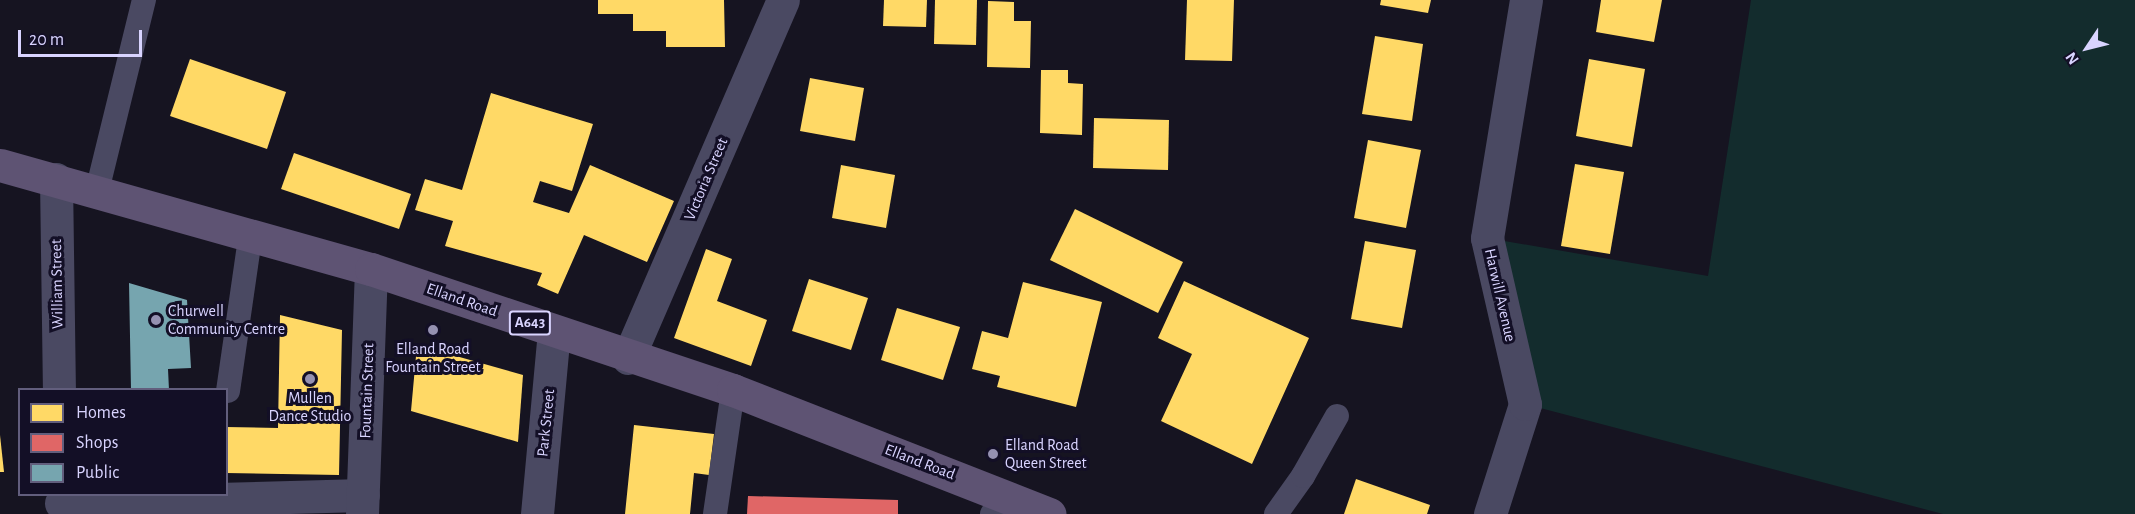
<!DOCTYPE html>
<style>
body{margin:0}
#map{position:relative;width:2135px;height:514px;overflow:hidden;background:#161421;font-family:"Alegreya Sans",sans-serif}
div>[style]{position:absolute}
.green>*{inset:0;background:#132c2d}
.homes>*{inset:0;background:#ffd966}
.shops>*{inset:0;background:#e06666}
.public>*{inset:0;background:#76a5af}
.lane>*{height:24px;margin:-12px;padding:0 12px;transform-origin:12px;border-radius:12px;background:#4a4962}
.street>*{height:33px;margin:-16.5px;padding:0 16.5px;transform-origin:16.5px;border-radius:16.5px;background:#4a4962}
.primary>*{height:33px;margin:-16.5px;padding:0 16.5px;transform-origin:16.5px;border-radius:16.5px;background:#5e5373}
.dots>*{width:16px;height:16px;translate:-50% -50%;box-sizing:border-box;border:3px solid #130f26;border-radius:50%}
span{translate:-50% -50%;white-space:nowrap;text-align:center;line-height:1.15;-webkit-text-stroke:6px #130f26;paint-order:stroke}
.shield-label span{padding:2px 4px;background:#130f26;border:2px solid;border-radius:4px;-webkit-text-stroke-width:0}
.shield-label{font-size:15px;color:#d9d4ff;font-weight:700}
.street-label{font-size:16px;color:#d9d4ff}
.poi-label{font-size:16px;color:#d9d4ff}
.left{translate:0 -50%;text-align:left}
.legend{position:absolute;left:18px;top:388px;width:210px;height:108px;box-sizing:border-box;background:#130f26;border:2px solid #625e7d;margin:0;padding:8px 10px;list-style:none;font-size:18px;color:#d9d4ff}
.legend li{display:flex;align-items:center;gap:12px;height:30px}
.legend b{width:30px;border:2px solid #625e7d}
.north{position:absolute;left:2057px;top:18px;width:60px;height:60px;-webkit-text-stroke:4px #130f26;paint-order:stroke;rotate:235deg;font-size:16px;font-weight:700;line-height:24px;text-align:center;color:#d9d4ff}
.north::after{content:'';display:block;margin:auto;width:21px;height:27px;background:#d9d4ff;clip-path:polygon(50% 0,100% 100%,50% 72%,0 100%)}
.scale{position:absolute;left:18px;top:30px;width:124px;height:27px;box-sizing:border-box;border:3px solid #d9d4ff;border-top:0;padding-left:8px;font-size:18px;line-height:21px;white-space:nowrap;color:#d9d4ff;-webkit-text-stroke:4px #130f26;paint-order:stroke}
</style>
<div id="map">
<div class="green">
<i style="clip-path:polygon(1751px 0,2135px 0,2135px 514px,1943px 514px,1525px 404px,1487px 238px,1708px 276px)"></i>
</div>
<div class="homes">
<i style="clip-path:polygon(598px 0,724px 0,725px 47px,666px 47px,666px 31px,633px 31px,633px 14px,598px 14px)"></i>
<i style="clip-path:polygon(884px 0,927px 0,926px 27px,883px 26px)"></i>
<i style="clip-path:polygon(935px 0,977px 0,976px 45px,934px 44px)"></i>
<i style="clip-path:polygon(1187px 0,1234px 0,1232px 61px,1185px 60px)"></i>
<i style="clip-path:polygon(1381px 0,1431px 0,1428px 13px,1380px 5px)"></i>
<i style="clip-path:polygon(1601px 0,1662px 0,1654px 42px,1596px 32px)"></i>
<i style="clip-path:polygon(988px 1px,1014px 2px,1014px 21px,1031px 21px,1030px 68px,987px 67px)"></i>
<i style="clip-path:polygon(1375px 36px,1423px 44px,1412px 121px,1362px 114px)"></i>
<i style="clip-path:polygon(190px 59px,286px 92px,267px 149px,170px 116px)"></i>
<i style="clip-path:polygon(1589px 59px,1645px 69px,1632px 147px,1576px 136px)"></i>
<i style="clip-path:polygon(1041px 70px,1068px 70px,1068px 83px,1083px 84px,1082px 135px,1040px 133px)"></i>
<i style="clip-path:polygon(810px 78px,864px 88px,855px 141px,800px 131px)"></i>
<i style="clip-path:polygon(491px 93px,593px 124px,572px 191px,540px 181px,533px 202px,569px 213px,590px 165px,674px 201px,647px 262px,584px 235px,558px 294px,537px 285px,542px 273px,445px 246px,453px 221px,415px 210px,425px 179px,462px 190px)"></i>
<i style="clip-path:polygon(1094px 118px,1169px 120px,1168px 170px,1093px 168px)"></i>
<i style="clip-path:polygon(1368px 140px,1421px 150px,1406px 228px,1354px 218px)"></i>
<i style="clip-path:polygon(294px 153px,411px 194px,399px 229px,281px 189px)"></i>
<i style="clip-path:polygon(1575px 164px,1624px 172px,1610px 254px,1561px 246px)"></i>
<i style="clip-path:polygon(841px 165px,895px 175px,886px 228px,832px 218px)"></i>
<i style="clip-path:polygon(1075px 209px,1183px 262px,1158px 313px,1050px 260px)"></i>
<i style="clip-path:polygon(1365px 241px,1416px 250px,1402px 328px,1351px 319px)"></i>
<i style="clip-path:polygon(706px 249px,732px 259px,717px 301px,767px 320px,751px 366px,674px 338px)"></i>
<i style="clip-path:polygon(809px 279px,868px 298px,851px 350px,792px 331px)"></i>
<i style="clip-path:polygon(1184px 281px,1309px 338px,1252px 464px,1161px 421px,1192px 354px,1158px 338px)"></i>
<i style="clip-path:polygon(1023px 282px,1102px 302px,1076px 407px,997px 387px,1000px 376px,972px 369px,982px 331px,1008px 338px)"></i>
<i style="clip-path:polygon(897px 308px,960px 327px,943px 380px,881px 360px)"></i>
<i style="clip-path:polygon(280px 315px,342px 330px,339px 475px,226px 473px,226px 427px,278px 428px)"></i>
<i style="clip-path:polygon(417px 345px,523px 375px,518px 442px,411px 411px)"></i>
<i style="clip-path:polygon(634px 425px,714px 434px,709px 475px,694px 473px,690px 514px,625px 514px)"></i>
<i style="clip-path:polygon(0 435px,4px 472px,0 472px)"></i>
<i style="clip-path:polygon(1356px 479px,1430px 505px,1427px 514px,1344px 514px)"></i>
</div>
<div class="shops">
<i style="clip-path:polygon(748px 496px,898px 500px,898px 514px,747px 514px)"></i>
</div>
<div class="public">
<i style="clip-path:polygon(129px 283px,187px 300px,191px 368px,168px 369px,169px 390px,131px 390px)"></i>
</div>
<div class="lane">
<i style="left:97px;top:191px;width:197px;rotate:-76.2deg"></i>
<i style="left:228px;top:391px;width:161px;rotate:-81.8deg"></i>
<i style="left:715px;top:514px;width:125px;rotate:-81.7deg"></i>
<i style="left:992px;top:514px;width:24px;rotate:-57deg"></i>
<i style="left:1276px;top:514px;width:47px;rotate:-54.6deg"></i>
<i style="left:1303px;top:476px;width:69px;rotate:-60.5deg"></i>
</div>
<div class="street">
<i style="left:56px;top:179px;width:211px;rotate:89.2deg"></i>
<i style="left:628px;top:358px;width:390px;rotate:-66.6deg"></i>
<i style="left:61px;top:503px;width:302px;rotate:-1.5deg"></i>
<i style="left:362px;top:514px;width:245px;rotate:-87.9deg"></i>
<i style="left:537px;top:514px;width:183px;rotate:-84.7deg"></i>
<i style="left:1490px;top:514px;width:115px;rotate:-72.3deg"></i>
<i style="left:1525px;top:404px;width:170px;rotate:-102.9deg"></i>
<i style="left:1487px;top:238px;width:241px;rotate:-80.7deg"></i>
</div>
<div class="primary">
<i style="left:0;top:165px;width:385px;rotate:15.7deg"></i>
<i style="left:371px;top:269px;width:382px;rotate:18.5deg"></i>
<i style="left:733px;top:390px;width:340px;rotate:21.4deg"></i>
</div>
<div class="dots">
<i style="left:156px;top:320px;background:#9591b1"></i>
<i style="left:433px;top:330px;background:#9591b1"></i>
<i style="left:310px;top:379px;background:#9591b1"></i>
<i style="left:993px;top:454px;background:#9591b1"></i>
</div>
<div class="shield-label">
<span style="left:530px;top:323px">A643</span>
</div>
<div class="street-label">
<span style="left:706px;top:179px;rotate:-67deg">Victoria Street</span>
<span style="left:57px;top:284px;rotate:-91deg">William Street</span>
<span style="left:1500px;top:295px;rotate:77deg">Harwill Avenue</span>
<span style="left:462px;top:300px;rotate:19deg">Elland Road</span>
<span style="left:367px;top:391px;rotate:-88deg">Fountain Street</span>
<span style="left:546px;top:423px;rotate:-84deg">Park Street</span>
<span style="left:920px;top:462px;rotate:21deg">Elland Road</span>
</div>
<div class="poi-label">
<span class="left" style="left:168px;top:320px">Churwell<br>Community Centre</span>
<span style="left:433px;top:358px">Elland Road<br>Fountain Street</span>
<span style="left:310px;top:407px">Mullen<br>Dance Studio</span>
<span class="left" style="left:1005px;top:454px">Elland Road<br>Queen Street</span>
</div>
<ul class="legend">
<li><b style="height:16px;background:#ffd966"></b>Homes</li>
<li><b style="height:16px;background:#e06666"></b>Shops</li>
<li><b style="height:16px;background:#76a5af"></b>Public</li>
</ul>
<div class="north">N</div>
<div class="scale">20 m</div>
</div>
